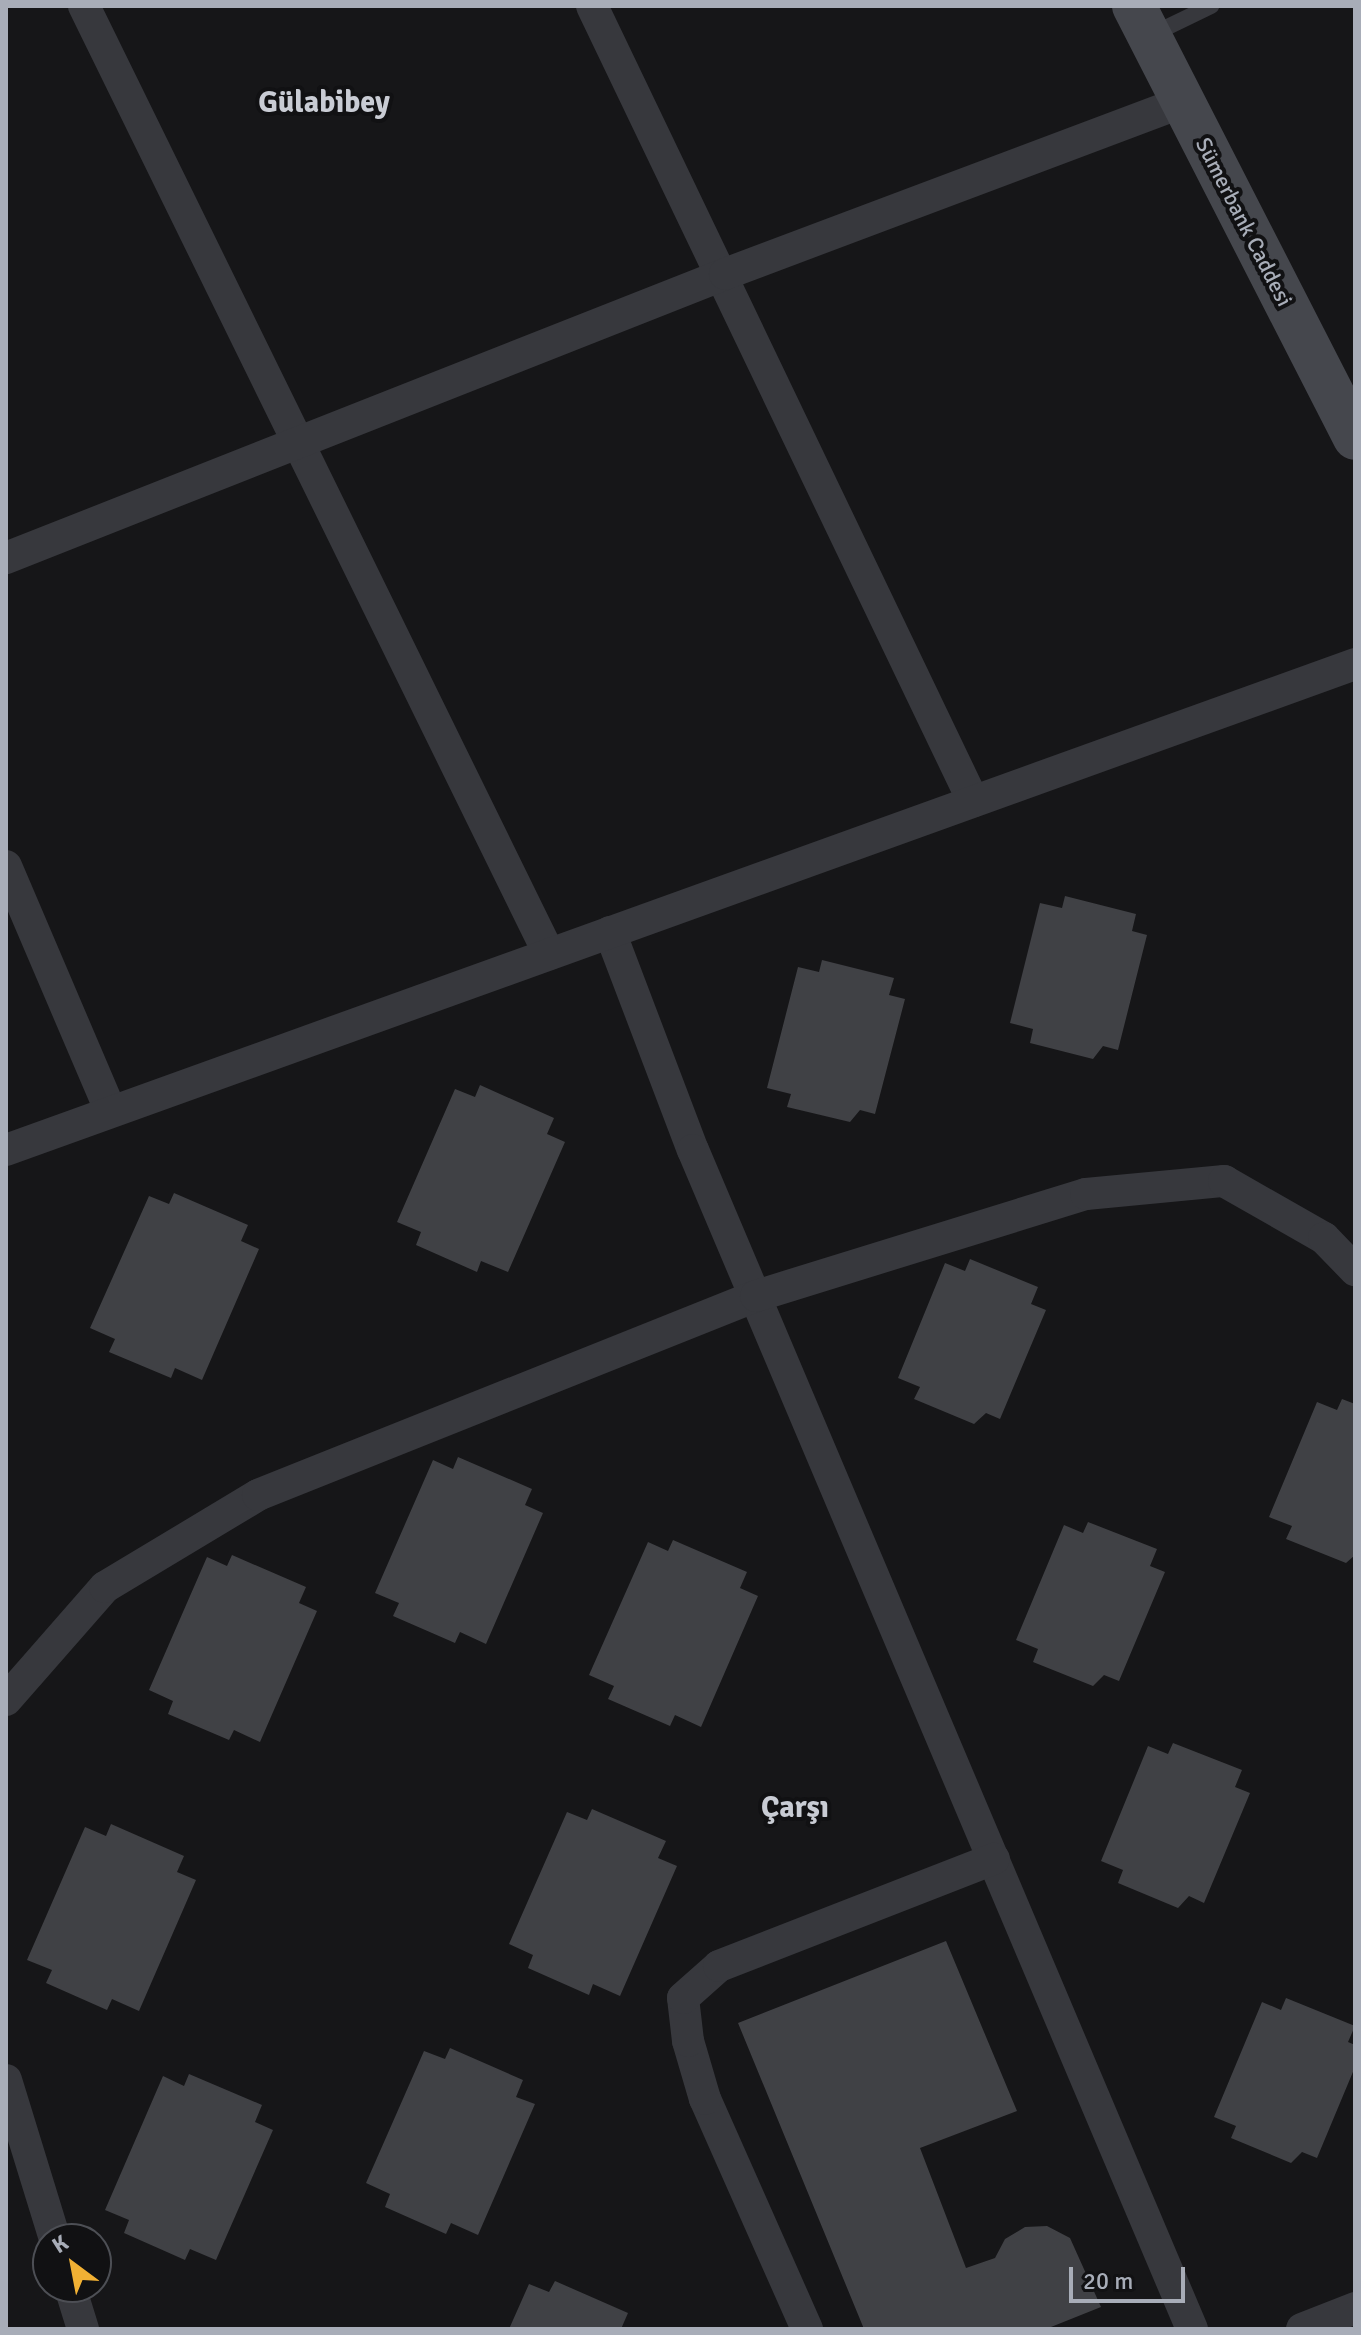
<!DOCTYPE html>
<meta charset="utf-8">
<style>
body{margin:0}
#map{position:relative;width:1361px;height:2335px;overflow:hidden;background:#161618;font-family:Signika,sans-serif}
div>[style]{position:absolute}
.building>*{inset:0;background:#404145}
.lane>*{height:16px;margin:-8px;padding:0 8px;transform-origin:8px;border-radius:8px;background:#37383d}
.street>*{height:32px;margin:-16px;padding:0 16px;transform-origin:16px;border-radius:16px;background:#37383d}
.secondary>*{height:44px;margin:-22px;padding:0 22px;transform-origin:22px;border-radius:22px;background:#45474d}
span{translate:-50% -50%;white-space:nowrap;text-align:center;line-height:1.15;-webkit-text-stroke:8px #111113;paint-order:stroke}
.street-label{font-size:22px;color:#a8adb8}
.district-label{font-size:30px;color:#c9ccd4;font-weight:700}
.frame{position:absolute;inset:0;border:8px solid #a8adb8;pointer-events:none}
.north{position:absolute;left:32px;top:2223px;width:80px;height:80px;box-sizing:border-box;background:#111113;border:2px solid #4d4f55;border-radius:50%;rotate:328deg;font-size:22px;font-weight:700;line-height:32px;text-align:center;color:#a8adb8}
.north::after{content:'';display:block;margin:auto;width:28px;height:36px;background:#f2b134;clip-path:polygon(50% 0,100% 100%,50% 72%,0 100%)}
.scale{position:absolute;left:1069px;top:2267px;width:116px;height:36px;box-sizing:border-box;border:4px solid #a8adb8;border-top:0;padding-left:10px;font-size:24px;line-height:28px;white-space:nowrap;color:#a8adb8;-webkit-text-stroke:6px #111113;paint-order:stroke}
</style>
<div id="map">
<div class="building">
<i style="clip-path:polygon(1065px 896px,1136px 914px,1132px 931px,1147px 935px,1118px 1050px,1103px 1046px,1093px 1059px,1030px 1043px,1033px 1029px,1010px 1023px,1040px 903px,1062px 908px)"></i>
<i style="clip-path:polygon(822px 960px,894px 978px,889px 995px,905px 999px,875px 1114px,860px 1110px,850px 1122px,787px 1107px,791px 1094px,767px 1088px,798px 967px,819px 972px)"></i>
<i style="clip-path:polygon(480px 1085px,554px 1118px,547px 1134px,565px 1142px,508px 1272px,481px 1261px,477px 1272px,416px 1245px,421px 1232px,397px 1222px,455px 1089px,475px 1097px)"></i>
<i style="clip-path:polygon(174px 1193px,248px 1225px,241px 1241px,259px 1249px,202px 1380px,175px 1368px,171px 1378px,109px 1352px,115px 1339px,90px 1328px,149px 1196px,169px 1204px)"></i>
<i style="clip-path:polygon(970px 1259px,1038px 1287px,1031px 1304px,1046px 1310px,1000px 1419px,986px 1413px,974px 1424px,914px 1399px,920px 1387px,898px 1378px,945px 1263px,965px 1271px)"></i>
<i style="clip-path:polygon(1342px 1399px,1355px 1404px,1355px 1555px,1346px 1563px,1286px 1539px,1292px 1526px,1269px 1517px,1317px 1402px,1337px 1410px)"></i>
<i style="clip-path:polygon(458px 1457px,532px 1489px,525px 1505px,543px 1513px,486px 1644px,460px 1632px,455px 1643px,393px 1616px,399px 1603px,375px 1593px,433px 1460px,453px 1469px)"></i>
<i style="clip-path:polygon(1088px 1522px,1157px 1549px,1150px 1566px,1165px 1572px,1119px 1681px,1104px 1675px,1093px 1686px,1033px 1662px,1038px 1649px,1016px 1640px,1064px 1525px,1083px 1533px)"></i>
<i style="clip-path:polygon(673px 1540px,747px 1572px,740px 1588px,758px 1596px,701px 1727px,675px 1715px,670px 1726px,608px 1699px,614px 1686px,589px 1675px,648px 1542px,668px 1551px)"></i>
<i style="clip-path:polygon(232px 1555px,306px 1587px,299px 1603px,317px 1611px,260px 1742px,234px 1730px,229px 1740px,168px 1714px,173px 1701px,149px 1690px,207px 1557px,227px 1566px)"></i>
<i style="clip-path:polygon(1173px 1743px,1242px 1770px,1235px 1787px,1250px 1793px,1204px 1903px,1189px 1896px,1178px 1908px,1118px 1883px,1123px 1870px,1101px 1861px,1148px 1746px,1168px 1754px)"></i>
<i style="clip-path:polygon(592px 1809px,666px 1841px,658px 1858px,677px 1866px,620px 1996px,593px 1984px,589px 1995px,528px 1968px,533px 1955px,509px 1944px,567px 1812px,587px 1820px)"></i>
<i style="clip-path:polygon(111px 1824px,184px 1856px,177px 1872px,196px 1880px,139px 2011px,112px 1999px,107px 2010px,46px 1983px,52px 1970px,27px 1960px,85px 1827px,106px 1836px)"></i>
<i style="clip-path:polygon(946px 1941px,1017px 2111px,920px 2148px,966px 2268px,995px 2258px,1005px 2239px,1025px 2227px,1047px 2226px,1070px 2238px,1101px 2307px,1046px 2329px,864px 2329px,738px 2023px)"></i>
<i style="clip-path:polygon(1286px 1998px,1355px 2026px,1348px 2042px,1355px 2045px,1355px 2067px,1317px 2158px,1302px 2152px,1291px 2163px,1231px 2138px,1236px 2126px,1214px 2117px,1262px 2002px,1281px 2010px)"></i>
<i style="clip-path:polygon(450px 2048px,523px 2080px,516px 2097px,535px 2104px,478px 2235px,451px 2223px,446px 2234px,385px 2207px,390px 2194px,366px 2183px,424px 2051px,445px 2059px)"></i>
<i style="clip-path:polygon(189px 2074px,262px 2105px,255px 2122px,273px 2130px,216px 2260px,190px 2249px,185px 2260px,124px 2233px,129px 2220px,105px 2210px,163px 2076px,184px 2086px)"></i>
<i style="clip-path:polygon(555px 2281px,628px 2313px,621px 2329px,509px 2329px,529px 2284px,549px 2292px)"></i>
</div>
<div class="lane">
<i style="left:1151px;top:35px;width:67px;rotate:-25.8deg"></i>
</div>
<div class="street">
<i style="left:84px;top:6px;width:1056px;rotate:63.87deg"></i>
<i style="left:592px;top:6px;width:882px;rotate:64.39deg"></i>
<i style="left:6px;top:558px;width:773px;rotate:-21.55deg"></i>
<i style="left:725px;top:274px;width:488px;rotate:-20.6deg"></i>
<i style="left:6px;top:866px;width:267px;rotate:66.9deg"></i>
<i style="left:610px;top:932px;width:233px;rotate:69.2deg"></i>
<i style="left:693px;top:1150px;width:1280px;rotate:67.06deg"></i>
<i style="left:6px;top:1150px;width:1434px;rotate:-19.81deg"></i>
<i style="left:6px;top:1700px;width:150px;rotate:-48.8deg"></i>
<i style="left:105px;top:1587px;width:179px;rotate:-31deg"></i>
<i style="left:258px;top:1495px;width:536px;rotate:-21.78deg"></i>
<i style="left:756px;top:1296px;width:345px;rotate:-17.2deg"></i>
<i style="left:1086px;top:1194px;width:139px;rotate:-5.4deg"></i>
<i style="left:1224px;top:1181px;width:115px;rotate:29.7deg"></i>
<i style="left:1324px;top:1238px;width:45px;rotate:45.9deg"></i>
<i style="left:6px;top:2080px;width:166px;rotate:72.9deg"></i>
<i style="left:70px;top:2287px;width:44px;rotate:72.8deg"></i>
<i style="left:807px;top:2329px;width:252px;rotate:-113.9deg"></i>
<i style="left:705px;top:2099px;width:60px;rotate:-106.3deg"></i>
<i style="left:688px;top:2041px;width:43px;rotate:-96.6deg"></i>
<i style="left:683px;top:1998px;width:48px;rotate:-41.6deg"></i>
<i style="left:719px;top:1966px;width:295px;rotate:-21.3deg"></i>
<i style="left:1302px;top:2329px;width:57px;rotate:-21.6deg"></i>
</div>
<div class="secondary">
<i style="left:1134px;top:6px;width:485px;rotate:62.9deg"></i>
</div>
<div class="street-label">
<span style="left:1244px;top:222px;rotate:63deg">Sümerbank Caddesi</span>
</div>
<div class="district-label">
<span style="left:324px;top:103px">Gülabibey</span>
<span style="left:795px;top:1808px">Çarşı</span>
</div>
<div class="frame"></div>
<div class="north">K</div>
<div class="scale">20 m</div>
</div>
